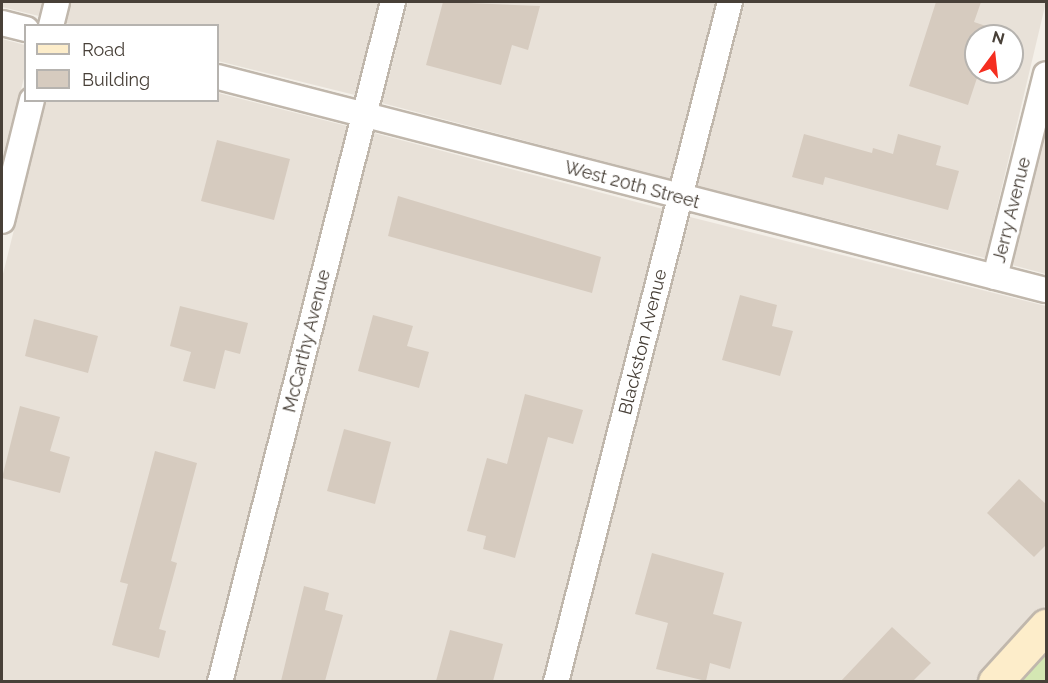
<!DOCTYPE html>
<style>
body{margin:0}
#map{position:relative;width:1048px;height:683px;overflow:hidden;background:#f4f0e9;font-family:Raleway,sans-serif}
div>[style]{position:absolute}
.residential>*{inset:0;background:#e8e1d8}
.green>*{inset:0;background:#d4e7b3}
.building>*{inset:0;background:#d6cbbf}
.roads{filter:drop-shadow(2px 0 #c0b7ac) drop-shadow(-2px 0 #c0b7ac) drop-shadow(0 2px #c0b7ac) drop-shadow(0 -2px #c0b7ac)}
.street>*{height:24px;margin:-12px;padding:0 12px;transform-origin:12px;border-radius:12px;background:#fff}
.secondary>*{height:33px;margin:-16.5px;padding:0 16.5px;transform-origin:16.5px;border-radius:16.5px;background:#fdedca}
span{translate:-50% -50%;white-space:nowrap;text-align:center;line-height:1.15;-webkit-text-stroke:5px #fff;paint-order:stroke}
.street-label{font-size:18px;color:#484038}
.frame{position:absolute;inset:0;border:3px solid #484038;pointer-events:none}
.legend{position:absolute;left:24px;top:24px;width:195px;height:78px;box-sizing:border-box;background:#fff;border:2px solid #b6b3af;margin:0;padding:8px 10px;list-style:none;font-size:18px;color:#484038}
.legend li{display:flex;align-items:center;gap:12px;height:30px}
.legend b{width:30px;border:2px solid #b6b3af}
.north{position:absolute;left:964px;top:24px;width:60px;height:60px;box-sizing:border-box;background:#fff;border:2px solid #b6b3af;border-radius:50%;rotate:15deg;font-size:16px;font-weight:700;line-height:24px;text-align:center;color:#484038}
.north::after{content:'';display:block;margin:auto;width:21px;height:27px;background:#f52e20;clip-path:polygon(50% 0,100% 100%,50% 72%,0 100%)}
</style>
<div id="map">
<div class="residential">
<i style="clip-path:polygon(2px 2px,43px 2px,39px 16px,2px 7px)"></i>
<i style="clip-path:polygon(71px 2px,379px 2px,355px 95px,218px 61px,218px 26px,75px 25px,66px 23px)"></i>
<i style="clip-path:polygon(408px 2px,716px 2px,671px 179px,382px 103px)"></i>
<i style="clip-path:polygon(evenodd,745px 2px,1046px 2px,985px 258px,697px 186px,745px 2px,976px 36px,1012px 36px,1012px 72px,976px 72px,976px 36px)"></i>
<i style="clip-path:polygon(2px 39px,25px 45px,26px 70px,2px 165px)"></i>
<i style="clip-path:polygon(218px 93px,347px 126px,206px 681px,2px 682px,2px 278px,46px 101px,218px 100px)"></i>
<i style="clip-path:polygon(1046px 130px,1046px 274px,1012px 265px)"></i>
<i style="clip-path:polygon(374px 133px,663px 209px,542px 681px,235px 682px)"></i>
<i style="clip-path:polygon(690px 217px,1046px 306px,1046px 605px,976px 681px,570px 682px)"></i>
</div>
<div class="green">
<i style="clip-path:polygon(1046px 648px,1046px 681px,1016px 681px)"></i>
</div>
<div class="building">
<i style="clip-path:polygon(443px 2px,540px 6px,528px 50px,512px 45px,501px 85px,426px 65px)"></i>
<i style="clip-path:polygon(936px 2px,981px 2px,974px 22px,992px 28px,990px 36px,976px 36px,979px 72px,968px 105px,909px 86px)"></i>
<i style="clip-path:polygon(804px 134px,872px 153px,873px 148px,893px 154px,898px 134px,941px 146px,936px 165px,959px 171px,948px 210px,825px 177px,823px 185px,792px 177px)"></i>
<i style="clip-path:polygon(217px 140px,290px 159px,274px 220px,201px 201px)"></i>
<i style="clip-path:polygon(398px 196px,601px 257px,592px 293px,388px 236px)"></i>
<i style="clip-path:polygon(740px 295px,777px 305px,772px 326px,793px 331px,780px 376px,722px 360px)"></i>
<i style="clip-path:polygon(180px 306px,248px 323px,240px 354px,225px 350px,215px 389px,183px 381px,191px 352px,170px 346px)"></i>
<i style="clip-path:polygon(373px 315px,413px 326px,407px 346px,429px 352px,419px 388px,358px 371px)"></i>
<i style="clip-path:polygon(34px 319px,98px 336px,88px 373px,25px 356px)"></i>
<i style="clip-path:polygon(525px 394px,583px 410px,573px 444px,548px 437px,515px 558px,483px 549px,486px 536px,467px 531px,487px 458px,507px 464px)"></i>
<i style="clip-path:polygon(20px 406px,60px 417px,50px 451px,70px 457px,60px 493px,2px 478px)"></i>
<i style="clip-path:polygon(344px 429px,391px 442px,375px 504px,327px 491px)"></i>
<i style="clip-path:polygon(155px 451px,197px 463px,171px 561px,177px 563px,159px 629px,166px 631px,159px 658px,112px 645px,128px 584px,120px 582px)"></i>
<i style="clip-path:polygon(1019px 479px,1047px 505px,1047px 544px,1034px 557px,987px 513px)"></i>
<i style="clip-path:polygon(652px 553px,724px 573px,713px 614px,742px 622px,730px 669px,710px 663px,706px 681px,656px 669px,668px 623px,635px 614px)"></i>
<i style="clip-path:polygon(304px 586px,329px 593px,325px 610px,343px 615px,325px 681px,281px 681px)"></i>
<i style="clip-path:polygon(892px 627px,931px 663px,913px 681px,841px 681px)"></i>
<i style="clip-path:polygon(450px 630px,503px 644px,493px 681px,436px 681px)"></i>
</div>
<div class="roads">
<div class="street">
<i style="left:2px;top:23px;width:25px;rotate:14deg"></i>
<i style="left:51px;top:26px;width:25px;rotate:-76deg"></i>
<i style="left:218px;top:77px;width:855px;rotate:14.43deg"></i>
<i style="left:2px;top:221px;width:125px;rotate:-76.1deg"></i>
<i style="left:995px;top:277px;width:209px;rotate:-75.9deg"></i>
<i style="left:220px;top:682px;width:702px;rotate:-75.73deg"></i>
<i style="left:556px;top:682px;width:702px;rotate:-75.65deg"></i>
</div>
<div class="secondary">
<i style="left:995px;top:682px;width:76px;rotate:-47.7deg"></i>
</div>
</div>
<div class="street-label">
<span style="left:632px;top:185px;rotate:15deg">West 20th Street</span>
<span style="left:1012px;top:210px;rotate:-76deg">Jerry Avenue</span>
<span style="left:307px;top:341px;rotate:-76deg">McCarthy Avenue</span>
<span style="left:643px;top:342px;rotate:-76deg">Blackston Avenue</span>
</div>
<div class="frame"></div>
<ul class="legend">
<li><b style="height:8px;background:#fdedca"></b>Road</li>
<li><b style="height:16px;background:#d6cbbf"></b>Building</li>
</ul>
<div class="north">N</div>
</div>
